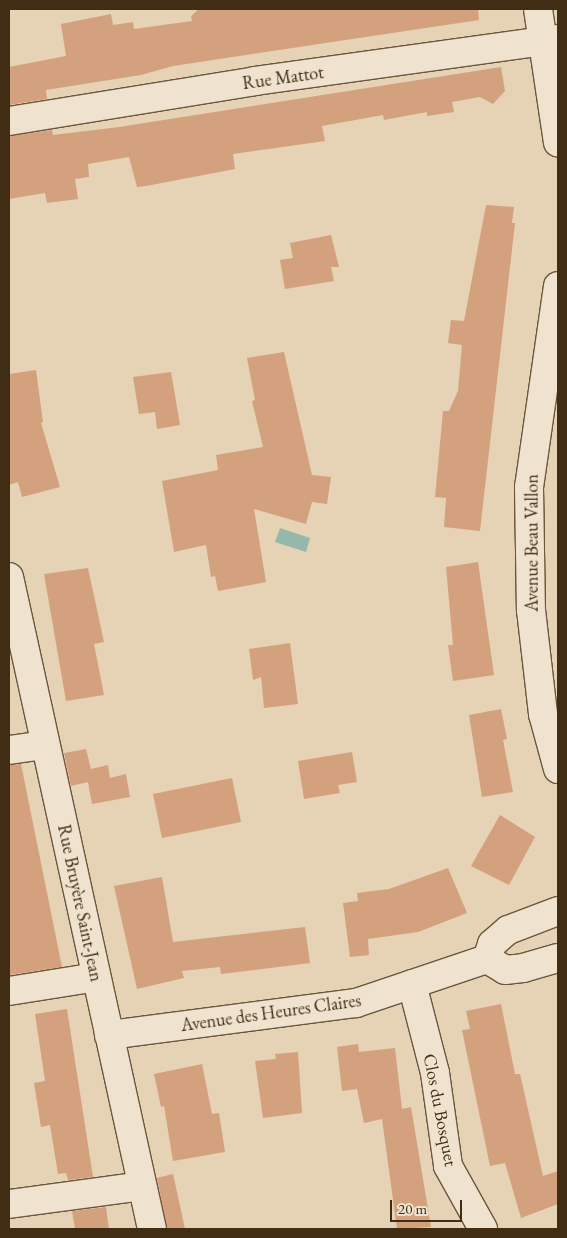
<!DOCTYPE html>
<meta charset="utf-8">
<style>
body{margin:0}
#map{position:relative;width:567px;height:1238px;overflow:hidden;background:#e6d2b4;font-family:"EB Garamond",serif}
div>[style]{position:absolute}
.water>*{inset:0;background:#96b8aa}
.building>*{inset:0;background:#d4a17e}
.roads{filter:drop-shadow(1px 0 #6a563c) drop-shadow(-1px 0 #6a563c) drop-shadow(0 1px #6a563c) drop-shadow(0 -1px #6a563c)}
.minor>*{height:28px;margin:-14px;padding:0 14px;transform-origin:14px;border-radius:14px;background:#efe2ce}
span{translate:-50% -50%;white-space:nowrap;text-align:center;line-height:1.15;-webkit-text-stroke:4.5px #efe2ce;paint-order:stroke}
.street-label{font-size:18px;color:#412d14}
.frame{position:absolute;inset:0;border:10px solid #412d14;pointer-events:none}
.scale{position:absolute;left:390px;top:1200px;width:72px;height:22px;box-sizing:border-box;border:2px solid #412d14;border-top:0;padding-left:6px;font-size:15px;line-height:18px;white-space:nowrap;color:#412d14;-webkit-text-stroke:4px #efe2ce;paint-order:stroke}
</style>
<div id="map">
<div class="water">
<i style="clip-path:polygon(280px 528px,310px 538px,306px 552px,275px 542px)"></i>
</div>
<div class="building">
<i style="clip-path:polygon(199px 9px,478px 9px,479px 20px,173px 66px,141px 75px,46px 90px,47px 99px,9px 105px,9px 67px,66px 56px,61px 24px,111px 14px,113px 25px,133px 22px,134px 29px,192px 21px,191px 16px)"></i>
<i style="clip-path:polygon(501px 67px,505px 91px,493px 104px,480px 97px,452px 102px,454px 112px,427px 116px,427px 112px,384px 120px,383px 115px,322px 126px,325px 141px,233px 154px,235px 169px,146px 186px,137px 187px,129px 157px,88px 164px,89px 177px,75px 179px,78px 199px,47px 203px,45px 193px,9px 199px,9px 136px,52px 130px,53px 135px,119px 127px)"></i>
<i style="clip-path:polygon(486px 205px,514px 207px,512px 223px,515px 223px,480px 531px,444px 527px,446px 498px,435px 497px,443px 411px,449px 411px,458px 391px,462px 345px,448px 343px,451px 320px,464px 321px)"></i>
<i style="clip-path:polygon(331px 235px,339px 267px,331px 267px,334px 281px,285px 289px,280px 260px,293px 258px,290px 243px)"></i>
<i style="clip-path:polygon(284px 352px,312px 475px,331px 477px,327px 504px,312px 502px,306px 524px,254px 509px,266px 582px,218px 591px,215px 576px,211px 577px,206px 545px,174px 552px,162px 481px,218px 470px,216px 455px,263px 447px,252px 401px,255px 400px,247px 358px)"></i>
<i style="clip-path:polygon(36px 370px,43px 422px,41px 423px,60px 487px,22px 497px,18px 482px,9px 485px,9px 374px)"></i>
<i style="clip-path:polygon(171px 372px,180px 425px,157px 429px,155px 412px,139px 414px,133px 377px)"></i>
<i style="clip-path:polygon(478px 562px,494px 675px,453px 681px,448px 645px,453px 645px,446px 567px)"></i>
<i style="clip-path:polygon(88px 568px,104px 642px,94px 644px,104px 695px,66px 701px,44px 574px)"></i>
<i style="clip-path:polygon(290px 643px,298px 704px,264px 708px,261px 677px,253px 680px,249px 649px)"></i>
<i style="clip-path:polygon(501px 709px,507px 739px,503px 740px,513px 792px,482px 797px,469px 715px)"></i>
<i style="clip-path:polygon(86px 749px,91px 769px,108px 765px,110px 778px,126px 774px,130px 797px,92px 804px,88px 782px,71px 786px,64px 753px)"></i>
<i style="clip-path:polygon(352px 752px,357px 782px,338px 785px,340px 793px,304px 799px,298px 761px)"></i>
<i style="clip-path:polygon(21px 764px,62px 967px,9px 975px,9px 765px)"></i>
<i style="clip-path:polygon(232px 778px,241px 822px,162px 838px,153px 794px)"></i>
<i style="clip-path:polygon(500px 815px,535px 837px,509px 885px,471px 866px)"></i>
<i style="clip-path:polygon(448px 868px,467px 913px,418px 932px,368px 939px,369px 955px,350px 957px,343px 903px,358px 901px,357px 893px,389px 889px)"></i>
<i style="clip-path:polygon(162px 877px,173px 942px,305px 927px,310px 963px,221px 974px,220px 967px,182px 971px,184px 978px,137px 989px,114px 886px)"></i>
<i style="clip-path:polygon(501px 1004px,515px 1074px,520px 1074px,543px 1176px,558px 1171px,558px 1204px,521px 1218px,505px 1163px,490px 1166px,462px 1030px,470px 1029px,466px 1011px)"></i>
<i style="clip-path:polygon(67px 1009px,93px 1177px,68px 1180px,66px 1173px,58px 1174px,50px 1125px,41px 1127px,34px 1083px,45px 1081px,35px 1014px)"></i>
<i style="clip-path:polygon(358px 1044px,359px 1052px,395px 1048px,402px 1109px,411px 1107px,431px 1227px,397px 1229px,382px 1119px,364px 1123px,357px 1089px,342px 1091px,337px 1047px)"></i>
<i style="clip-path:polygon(298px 1052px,302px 1113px,263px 1118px,255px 1061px,276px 1059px,275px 1054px)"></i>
<i style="clip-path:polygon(202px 1064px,212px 1114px,219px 1113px,225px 1152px,173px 1161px,164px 1106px,161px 1107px,154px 1074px)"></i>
<i style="clip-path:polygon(173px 1174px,185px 1229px,167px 1229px,157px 1178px)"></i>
<i style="clip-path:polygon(106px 1207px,109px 1229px,75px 1229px,72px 1211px)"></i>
</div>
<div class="roads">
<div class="minor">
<i style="left:538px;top:9px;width:135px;rotate:81.5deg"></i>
<i style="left:9px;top:121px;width:249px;rotate:-9.2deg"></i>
<i style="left:255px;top:81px;width:306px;rotate:-7.9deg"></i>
<i style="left:558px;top:286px;width:203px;rotate:98.2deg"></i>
<i style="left:529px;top:487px;width:123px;rotate:89.1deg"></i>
<i style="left:531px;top:610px;width:105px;rotate:83.4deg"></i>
<i style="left:543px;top:714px;width:57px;rotate:74.7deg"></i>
<i style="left:9px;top:577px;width:667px;rotate:77.63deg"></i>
<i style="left:9px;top:750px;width:36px;rotate:-8deg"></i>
<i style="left:558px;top:911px;width:53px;rotate:159.2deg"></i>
<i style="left:508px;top:930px;width:21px;rotate:139deg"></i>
<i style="left:492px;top:944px;width:16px;rotate:108deg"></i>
<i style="left:487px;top:959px;width:21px;rotate:31deg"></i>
<i style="left:505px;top:970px;width:18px;rotate:-6deg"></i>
<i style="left:523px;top:968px;width:36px;rotate:-16deg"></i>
<i style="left:412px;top:984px;width:92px;rotate:75.5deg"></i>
<i style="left:435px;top:1073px;width:94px;rotate:82deg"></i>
<i style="left:448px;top:1166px;width:72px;rotate:60.9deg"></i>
<i style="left:9px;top:991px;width:88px;rotate:-9.1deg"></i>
<i style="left:109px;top:1035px;width:249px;rotate:-7.4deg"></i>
<i style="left:356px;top:1003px;width:138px;rotate:-18.6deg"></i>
<i style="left:9px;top:1204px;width:134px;rotate:-7.7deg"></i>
</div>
</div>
<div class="street-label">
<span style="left:283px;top:78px;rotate:-8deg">Rue Mattot</span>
<span style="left:532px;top:543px;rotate:-90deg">Avenue Beau Vallon</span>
<span style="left:80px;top:903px;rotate:78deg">Rue Bruyère Saint-Jean</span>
<span style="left:271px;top:1013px;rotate:-8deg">Avenue des Heures Claires</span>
<span style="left:440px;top:1110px;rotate:79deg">Clos du Bosquet</span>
</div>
<div class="frame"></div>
<div class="scale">20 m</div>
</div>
